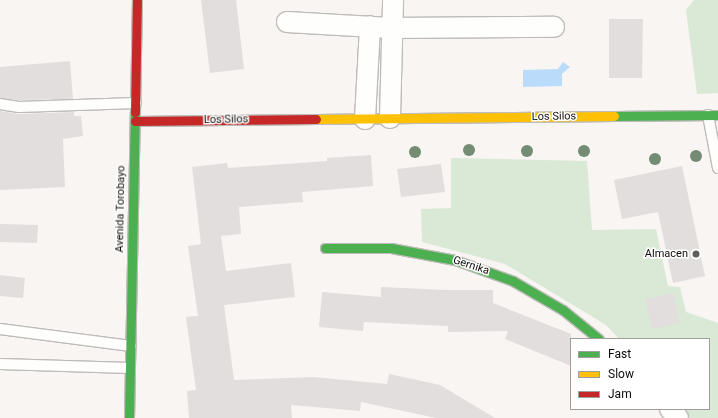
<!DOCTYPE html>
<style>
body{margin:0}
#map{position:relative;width:718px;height:418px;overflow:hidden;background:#f8f5f3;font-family:Roboto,sans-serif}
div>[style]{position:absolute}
.green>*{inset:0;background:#d9e9d6}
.water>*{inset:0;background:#badcfa}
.building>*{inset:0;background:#e1dedd}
.roads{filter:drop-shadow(1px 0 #bebcba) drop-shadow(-1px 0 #bebcba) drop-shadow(0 1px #bebcba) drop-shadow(0 -1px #bebcba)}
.lane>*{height:10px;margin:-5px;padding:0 5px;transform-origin:5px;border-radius:5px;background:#fefefd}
.street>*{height:20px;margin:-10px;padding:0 10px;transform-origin:10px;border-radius:10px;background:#fefefd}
.fast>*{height:9px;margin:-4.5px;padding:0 4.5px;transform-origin:4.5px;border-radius:4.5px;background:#4caf50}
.slow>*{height:9px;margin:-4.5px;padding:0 4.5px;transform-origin:4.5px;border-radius:4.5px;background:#ffc107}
.jam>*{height:9px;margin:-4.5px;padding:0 4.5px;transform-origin:4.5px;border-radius:4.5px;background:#c62828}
.trees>*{width:12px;height:12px;margin:-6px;border-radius:50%;background:#738c73}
.dots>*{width:11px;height:11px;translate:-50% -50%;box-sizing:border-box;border:2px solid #fff;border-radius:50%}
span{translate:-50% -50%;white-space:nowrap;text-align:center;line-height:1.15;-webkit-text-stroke:3px #fff;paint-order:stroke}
.street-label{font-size:11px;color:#0e0c0a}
.poi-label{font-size:11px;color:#0e0c0a}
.right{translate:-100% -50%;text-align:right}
.legend{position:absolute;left:570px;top:338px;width:140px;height:72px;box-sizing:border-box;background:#fff;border:1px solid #9f9e9d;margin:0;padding:5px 7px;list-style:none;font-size:12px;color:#0e0c0a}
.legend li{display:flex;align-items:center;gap:8px;height:20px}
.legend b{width:20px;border:1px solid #9f9e9d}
</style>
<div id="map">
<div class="green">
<i style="clip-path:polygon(694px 0,718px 0,718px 93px,697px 94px,686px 10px)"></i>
<i style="clip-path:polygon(451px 158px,587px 161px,592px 230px,656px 229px,668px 286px,680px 287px,686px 312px,718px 323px,718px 418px,690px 418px,683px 409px,709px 409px,709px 339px,619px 339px,606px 325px,505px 264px,422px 242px,421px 209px,451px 208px)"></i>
</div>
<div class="water">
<i style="clip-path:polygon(563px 62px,570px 67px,562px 74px,562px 86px,523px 87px,523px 70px,558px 69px)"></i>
</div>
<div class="building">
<i style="clip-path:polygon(201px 0,236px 0,244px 69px,210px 73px)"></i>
<i style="clip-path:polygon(609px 19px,643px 19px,642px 78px,609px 78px)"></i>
<i style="clip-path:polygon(70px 61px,73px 99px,19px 100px,0 98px,0 67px)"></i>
<i style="clip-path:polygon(0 111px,19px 114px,74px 112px,74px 116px,81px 116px,83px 136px,63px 139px,65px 187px,0 190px)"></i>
<i style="clip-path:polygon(371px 155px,373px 186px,302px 192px,303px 202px,239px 207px,241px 234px,221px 236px,226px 271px,291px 263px,295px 297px,224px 305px,234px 380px,313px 377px,387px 384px,389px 374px,440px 385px,495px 418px,436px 418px,361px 402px,360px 411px,291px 405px,292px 418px,189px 418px,187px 391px,196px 390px,186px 317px,198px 316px,188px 246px,201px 244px,192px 167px,227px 163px,228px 168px,327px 161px,327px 158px)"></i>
<i style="clip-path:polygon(441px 164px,445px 192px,401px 197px,397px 169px)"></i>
<i style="clip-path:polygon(682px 166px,705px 276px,673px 283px,658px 212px,622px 219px,614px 180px)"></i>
<i style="clip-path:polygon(0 224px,38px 225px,37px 243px,0 242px)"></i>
<i style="clip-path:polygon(0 275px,25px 278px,23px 298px,0 296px)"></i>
<i style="clip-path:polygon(381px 287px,446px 290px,493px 290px,493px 303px,571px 334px,571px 366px,505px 339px,508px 331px,448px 332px,448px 326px,364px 322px,363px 331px,319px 327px,322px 292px,381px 297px)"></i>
<i style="clip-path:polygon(673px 293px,680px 323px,652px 329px,645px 299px)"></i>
</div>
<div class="roads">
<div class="lane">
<i style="left:0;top:104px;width:19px;rotate:9deg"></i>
<i style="left:19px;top:107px;width:117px;rotate:-2deg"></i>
<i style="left:708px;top:115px;width:54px;rotate:79.3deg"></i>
<i style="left:0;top:329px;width:132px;rotate:7.4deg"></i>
<i style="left:0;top:364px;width:130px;rotate:1.8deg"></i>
</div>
<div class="street">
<i style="left:287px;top:22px;width:104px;rotate:3.3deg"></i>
<i style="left:391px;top:28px;width:163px;rotate:-0.4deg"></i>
<i style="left:390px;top:118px;width:118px;rotate:-88.5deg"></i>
<i style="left:365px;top:119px;width:93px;rotate:-86.9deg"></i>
<i style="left:670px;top:409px;width:12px;rotate:48deg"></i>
</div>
<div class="fast">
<i style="left:614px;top:116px;width:104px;rotate:-0.6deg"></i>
<i style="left:325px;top:248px;width:66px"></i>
<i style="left:391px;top:248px;width:65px;rotate:10.6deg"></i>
<i style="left:455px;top:260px;width:62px;rotate:19.9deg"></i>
<i style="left:513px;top:281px;width:58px;rotate:30.1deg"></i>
<i style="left:563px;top:310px;width:46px;rotate:38.9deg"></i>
<i style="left:129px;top:418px;width:306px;rotate:-88.9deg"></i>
</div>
<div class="slow">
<i style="left:316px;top:119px;width:298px;rotate:-0.6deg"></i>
</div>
<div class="jam">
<i style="left:135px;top:112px;width:112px;rotate:-89deg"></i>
<i style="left:135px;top:121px;width:181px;rotate:-0.6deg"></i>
</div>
</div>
<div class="trees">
<i style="left:469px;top:150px"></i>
<i style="left:527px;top:151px"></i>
<i style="left:584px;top:151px"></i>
<i style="left:415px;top:152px"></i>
<i style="left:696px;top:156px"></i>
<i style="left:655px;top:159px"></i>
</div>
<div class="dots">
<i style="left:696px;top:254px;background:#605e5c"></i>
</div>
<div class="street-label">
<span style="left:554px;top:117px;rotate:-1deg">Los Silos</span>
<span style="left:226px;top:120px;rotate:-1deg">Los Silos</span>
<span style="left:121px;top:209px;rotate:-89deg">Avenida Torobayo</span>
<span style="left:471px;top:266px;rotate:18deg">Gernika</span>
</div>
<div class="poi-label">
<span class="right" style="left:688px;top:254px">Almacen</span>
</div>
<ul class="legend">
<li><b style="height:5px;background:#4caf50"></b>Fast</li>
<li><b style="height:5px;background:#ffc107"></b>Slow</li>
<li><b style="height:5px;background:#c62828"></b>Jam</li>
</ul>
</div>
